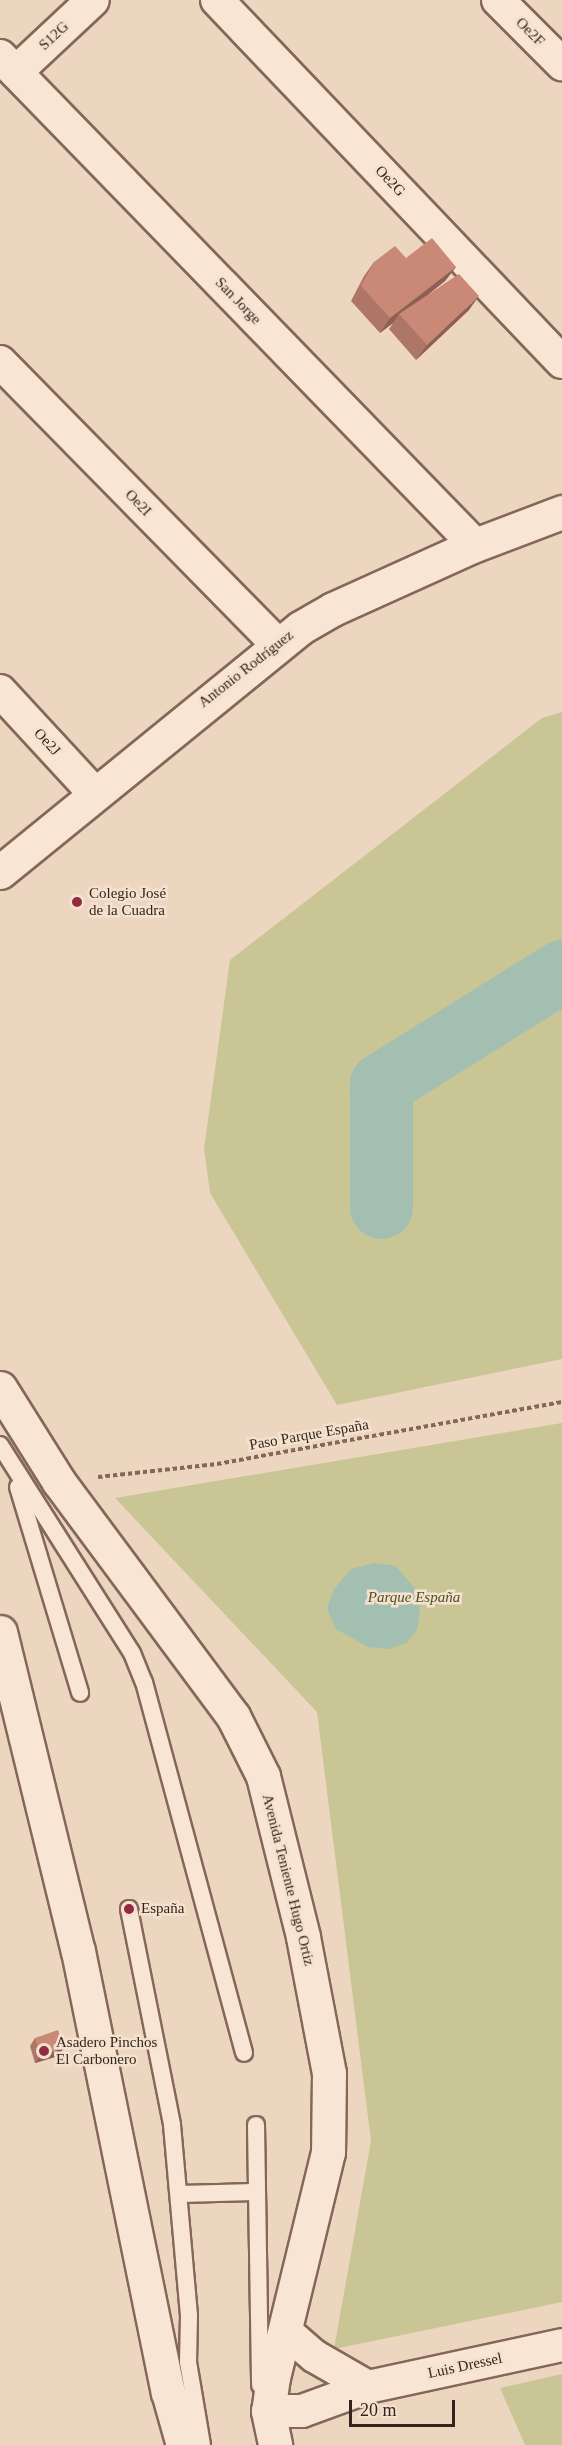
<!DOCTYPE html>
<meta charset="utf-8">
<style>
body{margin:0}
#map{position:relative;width:562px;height:2445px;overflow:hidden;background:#ecd6c0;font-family:Georgia,serif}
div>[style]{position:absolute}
.green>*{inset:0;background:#cac595}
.water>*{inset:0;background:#a3bfb1}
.river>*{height:63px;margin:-31.5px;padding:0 31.5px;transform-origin:31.5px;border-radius:31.5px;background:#a3bfb1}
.path>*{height:4px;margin-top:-2px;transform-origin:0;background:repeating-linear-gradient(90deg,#856759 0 4.5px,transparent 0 7.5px)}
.roads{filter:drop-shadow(2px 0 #856759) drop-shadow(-2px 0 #856759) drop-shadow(0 2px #856759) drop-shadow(0 -2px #856759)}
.lane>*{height:16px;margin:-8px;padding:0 8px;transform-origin:8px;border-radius:8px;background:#f8e5d3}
.street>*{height:32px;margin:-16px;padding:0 16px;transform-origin:16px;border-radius:16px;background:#f8e5d3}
.secondary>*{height:33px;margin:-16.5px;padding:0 16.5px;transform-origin:16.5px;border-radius:16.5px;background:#f8e5d3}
.wall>*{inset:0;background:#ae7666}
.shaded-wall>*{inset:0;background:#8d6053}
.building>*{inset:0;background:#ca8977}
.dots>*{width:16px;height:16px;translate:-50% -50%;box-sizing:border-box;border:3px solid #f4e2cf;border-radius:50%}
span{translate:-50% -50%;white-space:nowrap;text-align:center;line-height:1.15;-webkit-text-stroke:5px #f4e2cf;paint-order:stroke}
.street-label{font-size:15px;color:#35241d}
.poi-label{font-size:15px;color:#35241d}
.left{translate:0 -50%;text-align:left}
.park-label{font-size:15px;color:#4e5124;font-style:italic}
.scale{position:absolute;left:349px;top:2400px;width:106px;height:27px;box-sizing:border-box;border:3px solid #35241d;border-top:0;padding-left:8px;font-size:18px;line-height:21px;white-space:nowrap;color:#35241d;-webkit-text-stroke:4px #f4e2cf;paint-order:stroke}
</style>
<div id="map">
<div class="green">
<i style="clip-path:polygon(562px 712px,562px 1359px,337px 1405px,210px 1193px,204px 1149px,230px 960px,542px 718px)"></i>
<i style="clip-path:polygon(562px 1423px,562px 2302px,334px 2349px,371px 2141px,317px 1712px,115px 1498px)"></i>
<i style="clip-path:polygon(562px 2374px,562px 2445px,525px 2445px,500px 2388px)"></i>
</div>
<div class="water">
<i style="clip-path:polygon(374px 1563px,396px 1566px,417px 1591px,420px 1608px,417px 1630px,406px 1643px,389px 1649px,368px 1647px,336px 1629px,327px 1608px,334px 1589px,351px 1569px)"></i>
</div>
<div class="river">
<i style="left:381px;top:1207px;width:123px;rotate:-90deg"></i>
<i style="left:381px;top:1084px;width:213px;rotate:-32deg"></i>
</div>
<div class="path">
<i style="left:98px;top:1477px;width:120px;rotate:-6.2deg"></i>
<i style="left:217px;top:1464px;width:351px;rotate:-10.2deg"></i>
</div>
<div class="roads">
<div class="lane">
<i style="left:0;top:1445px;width:246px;rotate:57.6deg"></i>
<i style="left:132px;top:1653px;width:31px;rotate:68deg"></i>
<i style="left:144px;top:1682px;width:384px;rotate:74.9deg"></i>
<i style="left:18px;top:1487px;width:215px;rotate:73.2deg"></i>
<i style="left:129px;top:1909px;width:220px;rotate:78.7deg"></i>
<i style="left:172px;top:2125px;width:191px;rotate:84.9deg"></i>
<i style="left:189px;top:2315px;width:47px;rotate:91.2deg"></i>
<i style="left:188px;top:2362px;width:84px;rotate:80.4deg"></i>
<i style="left:256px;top:2125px;width:260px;rotate:89.1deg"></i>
<i style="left:179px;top:2194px;width:77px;rotate:-1.5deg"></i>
</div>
<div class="street">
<i style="left:217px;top:0;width:500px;rotate:46.38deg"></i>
<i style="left:498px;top:0;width:91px;rotate:45deg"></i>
<i style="left:0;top:56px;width:682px;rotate:45.83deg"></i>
<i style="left:16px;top:72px;width:105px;rotate:-43.1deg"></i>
<i style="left:0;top:362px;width:394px;rotate:45.5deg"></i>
<i style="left:0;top:691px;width:139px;rotate:47.3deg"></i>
<i style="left:368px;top:2387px;width:198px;rotate:-12.2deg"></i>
<i style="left:268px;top:2411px;width:34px"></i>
<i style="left:302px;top:2411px;width:70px;rotate:-20deg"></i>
<i style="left:368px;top:2387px;width:62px;rotate:-150.1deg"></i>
<i style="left:314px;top:2356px;width:37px;rotate:-139deg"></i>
</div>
<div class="secondary">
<i style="left:0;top:872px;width:387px;rotate:-39.1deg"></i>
<i style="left:300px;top:628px;width:38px;rotate:-30deg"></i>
<i style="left:333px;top:609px;width:156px;rotate:-24.3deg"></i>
<i style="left:475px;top:545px;width:93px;rotate:-20.8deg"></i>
<i style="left:0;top:1388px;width:111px;rotate:57.9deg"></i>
<i style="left:59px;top:1482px;width:292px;rotate:53.4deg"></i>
<i style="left:233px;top:1716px;width:67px;rotate:63.4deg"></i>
<i style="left:263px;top:1776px;width:166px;rotate:76deg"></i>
<i style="left:303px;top:1937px;width:138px;rotate:79.2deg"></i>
<i style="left:329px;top:2073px;width:79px;rotate:90.7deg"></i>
<i style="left:328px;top:2152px;width:232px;rotate:103.7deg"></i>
<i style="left:273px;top:2377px;width:34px;rotate:98deg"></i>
<i style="left:268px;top:2411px;width:35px;rotate:78deg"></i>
<i style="left:0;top:1632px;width:328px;rotate:76.3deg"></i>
<i style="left:78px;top:1951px;width:450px;rotate:78.5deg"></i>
<i style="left:168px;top:2392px;width:55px;rotate:74.2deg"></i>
</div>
</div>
<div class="wall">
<i style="clip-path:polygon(406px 258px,456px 267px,445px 281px,430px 293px,469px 310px,416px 360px,389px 329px,393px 323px,380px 333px,351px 301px,364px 276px,374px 262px)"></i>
<i style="clip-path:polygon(35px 2038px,58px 2056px,35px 2063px,30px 2046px)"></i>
</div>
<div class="shaded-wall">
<i style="clip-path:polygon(456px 267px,445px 281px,401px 316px,399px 314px,393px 323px,380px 333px,390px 318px)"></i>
<i style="clip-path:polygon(479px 296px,469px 310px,416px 360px,427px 345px)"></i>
<i style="clip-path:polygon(64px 2048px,58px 2056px,35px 2063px,41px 2055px)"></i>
</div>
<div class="building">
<i style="clip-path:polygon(432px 238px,456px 267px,390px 318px,361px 286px,374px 262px,395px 246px,406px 258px)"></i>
<i style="clip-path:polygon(459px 274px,479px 296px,427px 345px,399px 314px)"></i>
<i style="clip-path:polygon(58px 2030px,64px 2048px,41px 2055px,35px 2038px)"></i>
</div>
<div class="dots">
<i style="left:77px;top:902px;background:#922a40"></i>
<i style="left:129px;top:1909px;background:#922a40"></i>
<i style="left:44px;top:2051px;background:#922a40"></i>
</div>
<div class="street-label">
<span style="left:530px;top:32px;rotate:45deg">Oe2F</span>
<span style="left:54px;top:36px;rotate:-43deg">S12G</span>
<span style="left:390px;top:181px;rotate:46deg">Oe2G</span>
<span style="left:238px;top:301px;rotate:46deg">San Jorge</span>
<span style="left:138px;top:503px;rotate:46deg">Oe2I</span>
<span style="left:246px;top:669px;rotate:-38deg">Antonio Rodríguez</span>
<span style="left:47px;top:742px;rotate:47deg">Oe2J</span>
<span style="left:309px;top:1435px;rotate:-10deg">Paso Parque España</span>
<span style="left:288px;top:1880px;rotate:76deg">Avenida Teniente Hugo Ortiz</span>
<span style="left:465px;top:2366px;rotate:-12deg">Luis Dressel</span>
</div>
<div class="poi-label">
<span class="left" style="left:89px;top:902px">Colegio José<br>de la Cuadra</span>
<span class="left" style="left:141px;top:1909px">España</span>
<span class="left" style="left:56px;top:2051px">Asadero Pinchos<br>El Carbonero</span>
</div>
<div class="park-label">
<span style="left:414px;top:1598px">Parque España</span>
</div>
<div class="scale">20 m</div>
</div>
